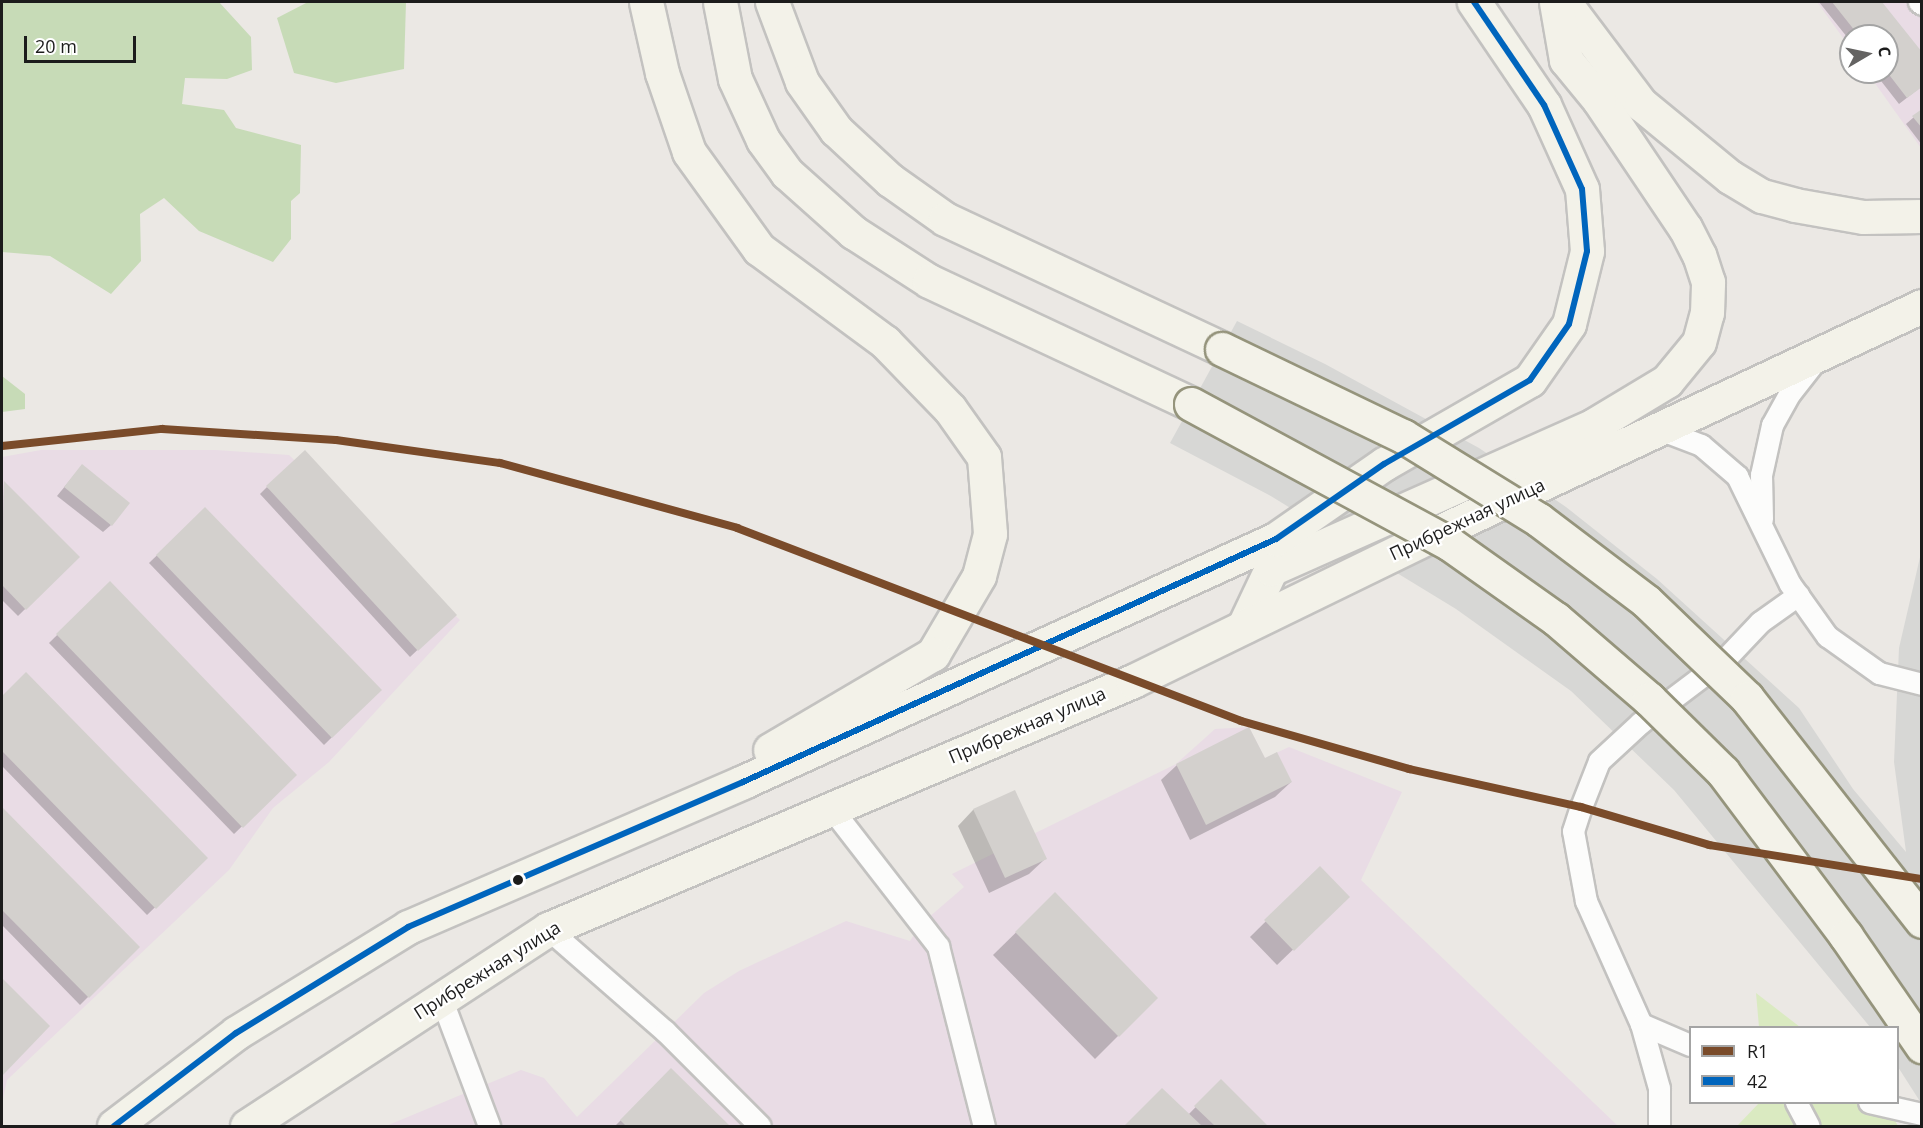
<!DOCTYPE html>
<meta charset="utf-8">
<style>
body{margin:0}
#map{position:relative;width:1923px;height:1128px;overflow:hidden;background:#ebe8e4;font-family:"Open Sans",sans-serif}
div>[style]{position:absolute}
.industrial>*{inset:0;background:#e9dce5}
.grass>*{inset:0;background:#daeac1}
.forest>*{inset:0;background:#c7dbb7}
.pier>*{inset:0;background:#d7d7d5}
.shadow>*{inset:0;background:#0003}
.building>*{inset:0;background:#d3d0cd}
.roads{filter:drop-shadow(2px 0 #c3c2c0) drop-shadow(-2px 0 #c3c2c0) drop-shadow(0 2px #c3c2c0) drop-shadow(0 -2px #c3c2c0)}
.lane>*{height:21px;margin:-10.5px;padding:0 10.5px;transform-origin:10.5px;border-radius:10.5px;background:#fcfcfb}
.secondary>*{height:33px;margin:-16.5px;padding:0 16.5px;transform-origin:16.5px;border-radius:16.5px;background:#f3f2e9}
.bridges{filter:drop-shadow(2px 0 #95947c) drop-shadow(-2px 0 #95947c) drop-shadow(0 2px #95947c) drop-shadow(0 -2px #95947c)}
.secondary-bridge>*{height:33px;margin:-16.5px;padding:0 16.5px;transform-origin:16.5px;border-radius:16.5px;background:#f3f2e9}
.bus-1>*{height:6px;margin:-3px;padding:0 3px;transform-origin:3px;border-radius:3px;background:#0065bd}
.rail-1>*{height:8px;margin:-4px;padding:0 4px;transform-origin:4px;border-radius:4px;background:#7a4b2a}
.dots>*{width:16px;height:16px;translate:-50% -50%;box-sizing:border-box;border:3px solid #fff;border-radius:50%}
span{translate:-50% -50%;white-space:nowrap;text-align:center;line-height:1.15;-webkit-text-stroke:4.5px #fff;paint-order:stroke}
.street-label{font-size:18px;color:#1c1c1c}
.frame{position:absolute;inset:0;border:3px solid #1c1c1c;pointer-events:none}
.legend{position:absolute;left:1689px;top:1026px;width:210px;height:78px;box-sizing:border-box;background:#fff;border:2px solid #a4a4a4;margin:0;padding:8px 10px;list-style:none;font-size:18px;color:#1c1c1c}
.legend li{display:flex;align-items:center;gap:12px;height:30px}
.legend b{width:30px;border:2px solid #a4a4a4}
.north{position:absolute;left:1839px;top:24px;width:60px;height:60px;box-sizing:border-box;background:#fff;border:2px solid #a4a4a4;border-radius:50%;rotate:81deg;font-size:16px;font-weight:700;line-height:24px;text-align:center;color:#1c1c1c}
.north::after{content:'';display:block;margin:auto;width:21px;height:27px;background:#646362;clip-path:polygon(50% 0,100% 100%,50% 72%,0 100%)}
.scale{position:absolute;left:24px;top:36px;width:112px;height:27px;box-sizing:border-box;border:3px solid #1c1c1c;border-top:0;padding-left:8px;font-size:18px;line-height:21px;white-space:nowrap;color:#1c1c1c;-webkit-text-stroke:4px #fff;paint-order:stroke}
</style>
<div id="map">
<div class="industrial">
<i style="clip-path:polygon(1817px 2px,1921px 2px,1921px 148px,1867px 72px,1887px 72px,1887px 36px,1851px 36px,1851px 49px)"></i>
<i style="clip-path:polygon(41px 450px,216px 450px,289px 455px,460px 620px,329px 762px,273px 808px,229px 870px,7px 1080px,2px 1104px,2px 457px)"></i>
<i style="clip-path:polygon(1249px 727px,1265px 758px,1289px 747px,1402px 792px,1361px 880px,1618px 1126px,386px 1126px,521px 1070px,544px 1078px,577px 1117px,704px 993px,739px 971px,846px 921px,910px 941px,921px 924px,964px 887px,952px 874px,1176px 764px,1215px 729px)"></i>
</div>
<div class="grass">
<i style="clip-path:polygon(1756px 993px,1800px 1027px,1759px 1027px)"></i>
<i style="clip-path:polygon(1760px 1102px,1885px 1103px,1898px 1126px,1737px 1126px)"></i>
</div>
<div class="forest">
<i style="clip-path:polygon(2px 2px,219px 2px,251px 37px,252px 70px,227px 79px,185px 78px,182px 104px,224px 110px,236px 128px,301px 145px,300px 193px,291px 201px,291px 239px,273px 262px,199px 231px,164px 198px,140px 214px,141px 261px,111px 294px,50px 256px,2px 252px)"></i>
<i style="clip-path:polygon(308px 2px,406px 2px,404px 69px,336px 83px,294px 73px,277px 18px)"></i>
<i style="clip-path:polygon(2px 376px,25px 394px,25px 409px,2px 412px)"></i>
</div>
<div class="pier">
<i style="clip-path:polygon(1237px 321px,1325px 364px,1479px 448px,1566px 507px,1657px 579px,1799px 708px,1853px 789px,1906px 852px,1894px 762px,1899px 648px,1921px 553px,1921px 1103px,1898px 1067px,1898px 1028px,1870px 1027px,1674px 790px,1571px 691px,1456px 609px,1269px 495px,1170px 443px)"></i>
</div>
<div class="shadow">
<i style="clip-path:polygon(1819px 2px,1880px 2px,1922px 54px,1922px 86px,1899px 104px,1874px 72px,1887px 72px,1887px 36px,1851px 36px,1851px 42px)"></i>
<i style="clip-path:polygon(1922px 110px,1922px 145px,1906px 124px)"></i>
<i style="clip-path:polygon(75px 474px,111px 525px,103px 532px,57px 496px)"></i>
<i style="clip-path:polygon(4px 483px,78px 557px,18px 616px,2px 600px)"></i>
<i style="clip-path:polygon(267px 487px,447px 622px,410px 657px,260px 494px)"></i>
<i style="clip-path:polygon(205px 509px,380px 690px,324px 745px,149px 563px)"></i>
<i style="clip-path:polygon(110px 583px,295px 775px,234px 834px,49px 643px)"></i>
<i style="clip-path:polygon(26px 674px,206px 858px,147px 915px,2px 766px,2px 699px)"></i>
<i style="clip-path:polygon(1264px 760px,1291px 782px,1275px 797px,1190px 840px,1161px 780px,1177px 765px)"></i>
<i style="clip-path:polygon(1014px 792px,1045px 859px,1029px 874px,989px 893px,958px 826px,973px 810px)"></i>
<i style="clip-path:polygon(2px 809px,138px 947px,80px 1005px,2px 925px)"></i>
<i style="clip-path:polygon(1320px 868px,1332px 912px,1277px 965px,1250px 937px)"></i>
<i style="clip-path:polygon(1055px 894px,1156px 998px,1095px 1059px,993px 955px)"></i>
<i style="clip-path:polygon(2px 980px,48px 1026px,2px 1074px)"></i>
<i style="clip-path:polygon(671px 1070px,728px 1126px,615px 1126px)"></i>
<i style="clip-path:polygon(1221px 1081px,1266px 1126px,1125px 1126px,1162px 1090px,1188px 1115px)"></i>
</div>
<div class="building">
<i style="clip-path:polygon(1832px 2px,1882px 2px,1922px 52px,1922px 87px,1907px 98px,1887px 72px,1887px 36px,1859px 36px)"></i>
<i style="clip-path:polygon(1922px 109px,1922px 128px,1912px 116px)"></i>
<i style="clip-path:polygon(305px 450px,457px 615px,418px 651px,266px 486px)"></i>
<i style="clip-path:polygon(82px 464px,130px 503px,112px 526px,64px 487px)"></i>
<i style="clip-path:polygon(4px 481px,80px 557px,26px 610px,2px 585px)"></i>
<i style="clip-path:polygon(205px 507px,382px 690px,332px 738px,156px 555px)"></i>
<i style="clip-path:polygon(110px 581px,297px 775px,243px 828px,56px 634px)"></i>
<i style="clip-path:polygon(26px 672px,208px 858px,156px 909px,2px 751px,2px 696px)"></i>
<i style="clip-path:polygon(1249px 727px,1265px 758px,1277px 752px,1292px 782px,1206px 825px,1176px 764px)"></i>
<i style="clip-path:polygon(1015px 790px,1047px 859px,1005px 878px,973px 809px)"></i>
<i style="clip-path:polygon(2px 807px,140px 947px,89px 998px,2px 910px)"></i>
<i style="clip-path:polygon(1320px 866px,1350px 897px,1294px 951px,1264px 920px)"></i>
<i style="clip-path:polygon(1055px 892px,1158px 998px,1119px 1037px,1015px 932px)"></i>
<i style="clip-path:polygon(2px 978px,50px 1026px,2px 1076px)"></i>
<i style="clip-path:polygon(671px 1068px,730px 1126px,626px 1126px,620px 1120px)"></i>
<i style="clip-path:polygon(1221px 1079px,1268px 1126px,1215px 1126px,1194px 1106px)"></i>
<i style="clip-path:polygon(1162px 1088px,1202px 1126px,1124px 1126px)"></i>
</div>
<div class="roads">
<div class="lane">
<i style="left:1919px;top:2px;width:4px;rotate:34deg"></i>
<i style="left:1659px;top:429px;width:45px;rotate:20.9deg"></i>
<i style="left:1701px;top:445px;width:48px;rotate:40.7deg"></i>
<i style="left:1737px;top:476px;width:120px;rotate:63.9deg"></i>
<i style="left:1790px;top:584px;width:64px;rotate:54.6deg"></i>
<i style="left:1827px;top:636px;width:64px;rotate:35.4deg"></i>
<i style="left:1879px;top:673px;width:44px;rotate:14.3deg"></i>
<i style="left:1762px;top:519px;width:44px;rotate:-91.3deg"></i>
<i style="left:1761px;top:475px;width:51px;rotate:-77.6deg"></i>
<i style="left:1772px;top:425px;width:37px;rotate:-61deg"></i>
<i style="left:1790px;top:393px;width:41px;rotate:-52deg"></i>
<i style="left:831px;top:808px;width:175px;rotate:52.2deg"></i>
<i style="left:938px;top:946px;width:186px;rotate:75.7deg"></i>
<i style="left:548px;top:929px;width:155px;rotate:41.1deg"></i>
<i style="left:665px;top:1031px;width:134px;rotate:45deg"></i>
<i style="left:441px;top:998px;width:137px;rotate:69.4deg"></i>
<i style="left:1641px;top:1024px;width:135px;rotate:-114.1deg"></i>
<i style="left:1586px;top:901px;width:71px;rotate:-100.5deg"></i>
<i style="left:1573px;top:831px;width:25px;rotate:-72deg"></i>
<i style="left:1581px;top:807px;width:49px;rotate:-68.6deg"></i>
<i style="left:1599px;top:761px;width:56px;rotate:-42.8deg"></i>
<i style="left:1640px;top:723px;width:106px;rotate:-37deg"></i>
<i style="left:1725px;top:659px;width:51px;rotate:-46.6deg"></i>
<i style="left:1760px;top:622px;width:47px;rotate:-35.4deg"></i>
<i style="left:1796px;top:1102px;width:27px;rotate:62deg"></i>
<i style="left:1869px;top:1102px;width:54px;rotate:12.8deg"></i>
<i style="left:1659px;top:1126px;width:38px;rotate:-90deg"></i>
<i style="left:1659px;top:1088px;width:66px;rotate:-105.7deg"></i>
<i style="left:1641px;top:1024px;width:53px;rotate:23.2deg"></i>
</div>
<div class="secondary">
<i style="left:646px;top:2px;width:73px;rotate:77.3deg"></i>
<i style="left:662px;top:73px;width:83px;rotate:71.1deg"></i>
<i style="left:689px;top:152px;width:120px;rotate:54.2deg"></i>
<i style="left:759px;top:249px;width:157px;rotate:36.4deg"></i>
<i style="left:885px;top:342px;width:93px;rotate:45.9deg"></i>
<i style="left:950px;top:409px;width:59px;rotate:54.7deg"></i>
<i style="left:984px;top:457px;width:77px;rotate:85.5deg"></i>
<i style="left:990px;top:534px;width:43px;rotate:104.7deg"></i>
<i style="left:979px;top:576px;width:91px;rotate:120.5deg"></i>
<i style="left:933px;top:654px;width:189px;rotate:149.5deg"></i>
<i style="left:720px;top:2px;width:78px;rotate:79deg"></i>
<i style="left:735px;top:79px;width:67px;rotate:65.3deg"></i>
<i style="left:763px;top:140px;width:41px;rotate:54deg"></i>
<i style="left:787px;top:173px;width:89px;rotate:41.8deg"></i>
<i style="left:853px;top:232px;width:90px;rotate:32.8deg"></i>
<i style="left:929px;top:281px;width:289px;rotate:25.1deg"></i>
<i style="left:772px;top:2px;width:85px;rotate:69.4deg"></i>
<i style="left:802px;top:82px;width:59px;rotate:54.7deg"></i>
<i style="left:836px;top:130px;width:74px;rotate:42.8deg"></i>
<i style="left:890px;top:180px;width:67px;rotate:35.3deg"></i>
<i style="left:945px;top:219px;width:306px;rotate:25.1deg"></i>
<i style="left:1564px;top:2px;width:128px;rotate:53deg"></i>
<i style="left:1641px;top:104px;width:115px;rotate:39.4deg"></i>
<i style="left:1730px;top:177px;width:37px;rotate:31deg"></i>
<i style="left:1762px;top:196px;width:34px;rotate:15deg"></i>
<i style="left:1795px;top:205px;width:69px;rotate:10deg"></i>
<i style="left:1863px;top:217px;width:59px;rotate:-1deg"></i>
<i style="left:1244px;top:626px;width:63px;rotate:-64.7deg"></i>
<i style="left:1271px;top:569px;width:354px;rotate:-24deg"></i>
<i style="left:1594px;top:425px;width:85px;rotate:-31.1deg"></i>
<i style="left:1667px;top:381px;width:50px;rotate:-50.6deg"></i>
<i style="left:1699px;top:342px;width:30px;rotate:-75deg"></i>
<i style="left:1707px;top:313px;width:31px;rotate:-88deg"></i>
<i style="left:1708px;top:282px;width:28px;rotate:-108deg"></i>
<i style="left:1699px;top:255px;width:30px;rotate:-117deg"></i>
<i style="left:1685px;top:228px;width:154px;rotate:-123.9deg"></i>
<i style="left:1599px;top:100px;width:52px;rotate:-129.5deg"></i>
<i style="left:1566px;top:60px;width:59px;rotate:-99.8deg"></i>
<i style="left:114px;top:1126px;width:153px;rotate:-37.3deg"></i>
<i style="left:236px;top:1033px;width:202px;rotate:-31.6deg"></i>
<i style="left:408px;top:927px;width:365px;rotate:-23.4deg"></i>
<i style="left:743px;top:782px;width:586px;rotate:-24.51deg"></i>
<i style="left:1276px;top:539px;width:131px;rotate:-34.8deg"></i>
<i style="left:1384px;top:464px;width:168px;rotate:-29.9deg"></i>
<i style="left:1530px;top:380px;width:68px;rotate:-55.1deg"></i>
<i style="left:1569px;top:324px;width:75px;rotate:-76.1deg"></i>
<i style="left:1587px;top:251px;width:62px;rotate:-94.6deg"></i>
<i style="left:1582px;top:189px;width:92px;rotate:-114.3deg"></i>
<i style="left:1544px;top:105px;width:125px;rotate:-124.2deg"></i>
<i style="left:247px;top:1126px;width:360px;rotate:-33.2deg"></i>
<i style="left:548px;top:929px;width:635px;rotate:-22.97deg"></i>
<i style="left:1133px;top:681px;width:331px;rotate:-26deg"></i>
<i style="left:1430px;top:536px;width:543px;rotate:-25.06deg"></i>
</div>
</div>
<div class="bridges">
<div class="secondary-bridge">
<i style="left:1222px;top:349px;width:201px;rotate:25.7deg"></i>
<i style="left:1403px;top:436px;width:160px;rotate:31.7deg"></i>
<i style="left:1539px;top:520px;width:134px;rotate:37.1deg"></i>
<i style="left:1646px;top:601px;width:140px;rotate:43.8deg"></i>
<i style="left:1747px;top:698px;width:283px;rotate:51.9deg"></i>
<i style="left:1191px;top:404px;width:294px;rotate:28.4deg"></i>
<i style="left:1450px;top:544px;width:130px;rotate:35.3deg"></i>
<i style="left:1556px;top:619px;width:123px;rotate:40.7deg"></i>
<i style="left:1649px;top:699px;width:104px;rotate:44.6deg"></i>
<i style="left:1723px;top:772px;width:205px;rotate:53.1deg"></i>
<i style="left:1846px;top:936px;width:134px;rotate:55.4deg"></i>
</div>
</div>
<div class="bus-1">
<i style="left:114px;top:1126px;width:153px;rotate:-37.3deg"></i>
<i style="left:236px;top:1033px;width:202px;rotate:-31.6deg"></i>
<i style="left:408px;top:927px;width:365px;rotate:-23.4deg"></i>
<i style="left:743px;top:782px;width:586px;rotate:-24.51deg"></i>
<i style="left:1276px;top:539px;width:131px;rotate:-34.8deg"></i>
<i style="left:1384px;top:464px;width:168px;rotate:-29.9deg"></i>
<i style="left:1530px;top:380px;width:68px;rotate:-55.1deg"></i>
<i style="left:1569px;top:324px;width:75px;rotate:-76.1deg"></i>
<i style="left:1587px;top:251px;width:62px;rotate:-94.6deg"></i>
<i style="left:1582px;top:189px;width:92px;rotate:-114.3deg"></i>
<i style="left:1544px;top:105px;width:125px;rotate:-124.2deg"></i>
</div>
<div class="rail-1">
<i style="left:2px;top:446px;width:161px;rotate:-6.1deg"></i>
<i style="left:162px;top:429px;width:174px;rotate:3.6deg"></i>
<i style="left:336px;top:440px;width:166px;rotate:8deg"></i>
<i style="left:500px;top:463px;width:246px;rotate:15.3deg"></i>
<i style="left:737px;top:528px;width:540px;rotate:20.95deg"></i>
<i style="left:1241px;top:721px;width:175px;rotate:15.9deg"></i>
<i style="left:1409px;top:769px;width:176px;rotate:12.5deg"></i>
<i style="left:1581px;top:807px;width:134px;rotate:16.5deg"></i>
<i style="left:1709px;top:845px;width:216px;rotate:9.1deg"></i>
</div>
<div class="dots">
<i style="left:518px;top:880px;background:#1c1c1c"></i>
</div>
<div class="street-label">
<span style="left:1467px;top:519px;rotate:-25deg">Прибрежная улица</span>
<span style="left:1027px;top:725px;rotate:-23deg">Прибрежная улица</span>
<span style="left:487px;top:970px;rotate:-32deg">Прибрежная улица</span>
</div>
<div class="frame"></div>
<ul class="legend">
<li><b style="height:8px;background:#7a4b2a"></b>R1</li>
<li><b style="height:8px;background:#0065bd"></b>42</li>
</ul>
<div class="north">С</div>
<div class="scale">20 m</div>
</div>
